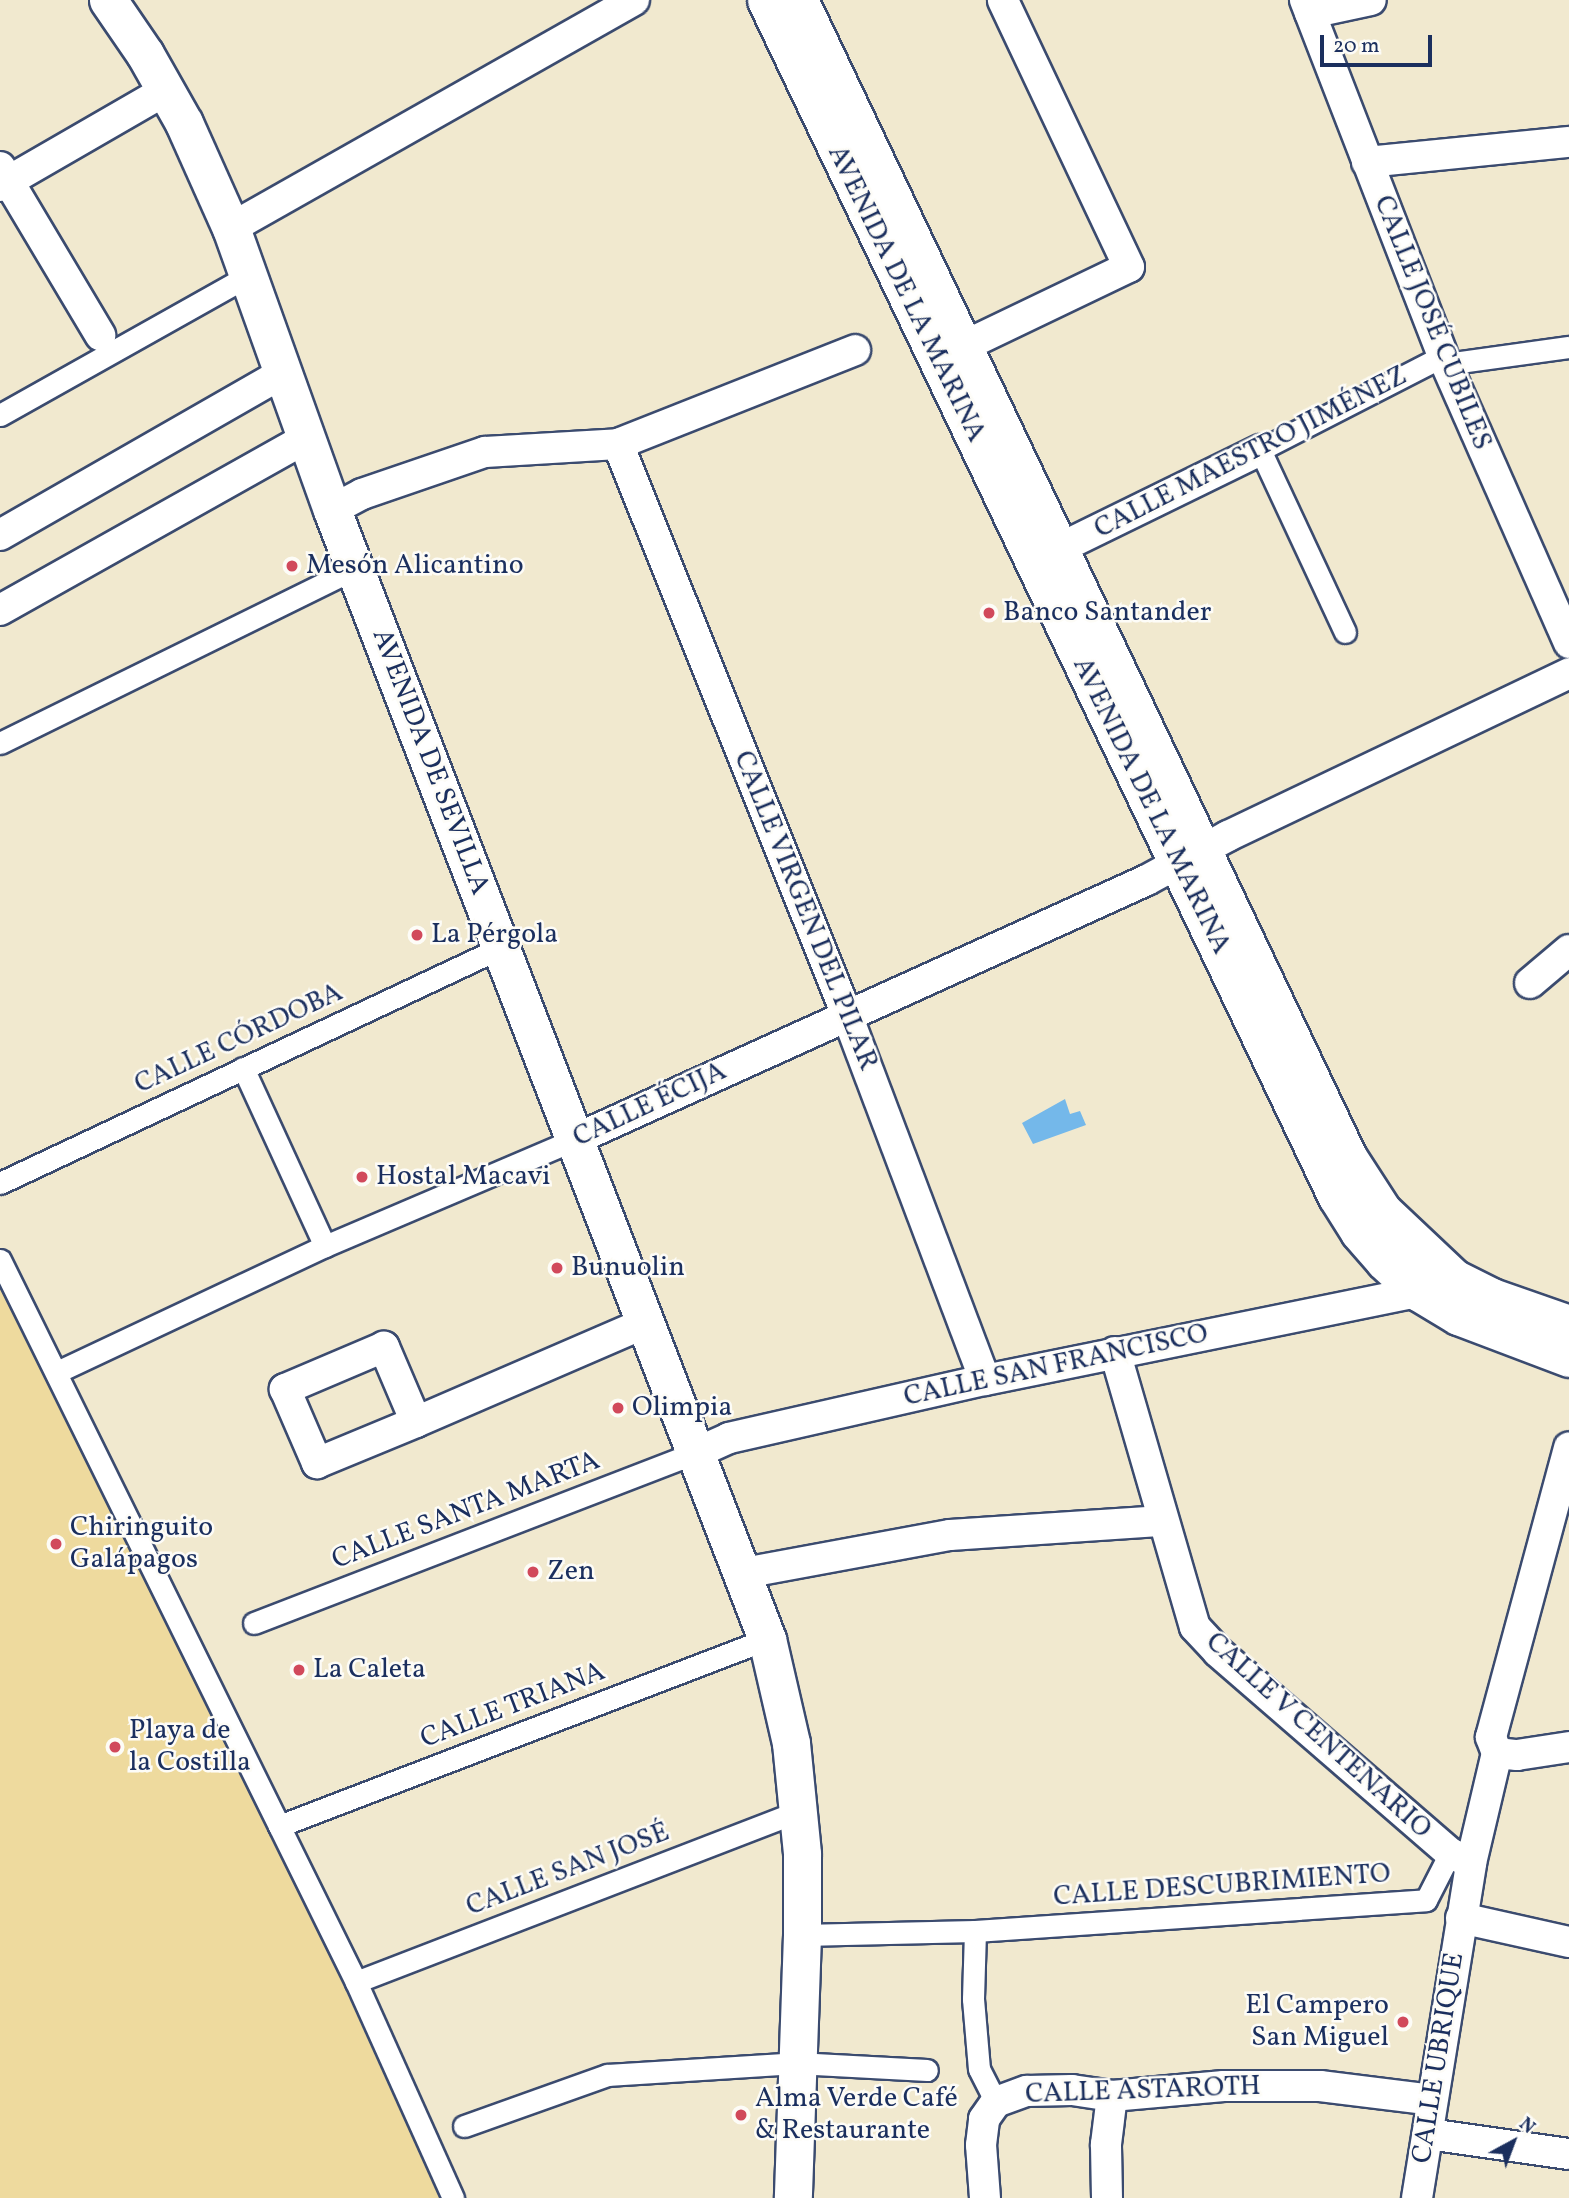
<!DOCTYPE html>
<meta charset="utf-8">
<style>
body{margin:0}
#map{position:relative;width:1569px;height:2198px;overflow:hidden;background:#f1e9cf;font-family:Vollkorn,serif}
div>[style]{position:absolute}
.sand>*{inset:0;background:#eeda9e}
.water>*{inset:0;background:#74b8ea}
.roads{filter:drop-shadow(2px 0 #3b4b6f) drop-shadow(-2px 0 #3b4b6f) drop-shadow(0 2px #3b4b6f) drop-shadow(0 -2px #3b4b6f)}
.pedestrian>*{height:21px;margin:-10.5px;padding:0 10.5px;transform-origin:10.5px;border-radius:10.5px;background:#fff}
.minor>*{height:30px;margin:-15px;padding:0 15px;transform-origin:15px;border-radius:15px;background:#fff}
.tertiary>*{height:37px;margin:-18.5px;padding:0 18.5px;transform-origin:18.5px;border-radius:18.5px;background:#fff}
.dots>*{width:19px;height:19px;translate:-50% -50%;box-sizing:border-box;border:4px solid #fdfcf7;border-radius:50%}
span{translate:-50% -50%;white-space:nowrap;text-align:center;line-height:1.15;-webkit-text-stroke:5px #fdfcf7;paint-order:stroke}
.street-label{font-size:28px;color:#1b2f5e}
.poi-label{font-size:28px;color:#1b2f5e}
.left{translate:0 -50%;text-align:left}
.right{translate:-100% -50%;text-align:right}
.north{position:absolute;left:1478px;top:2107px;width:70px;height:70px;-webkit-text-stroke:5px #fdfcf7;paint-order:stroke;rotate:41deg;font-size:19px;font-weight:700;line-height:28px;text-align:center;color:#1b2f5e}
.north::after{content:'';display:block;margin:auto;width:24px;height:32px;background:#1b2f5e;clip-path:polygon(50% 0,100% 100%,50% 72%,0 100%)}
.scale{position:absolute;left:1320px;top:35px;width:112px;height:32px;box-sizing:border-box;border:4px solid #1b2f5e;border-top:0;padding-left:9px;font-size:21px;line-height:24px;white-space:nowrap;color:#1b2f5e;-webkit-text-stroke:5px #fdfcf7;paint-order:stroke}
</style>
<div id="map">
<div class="sand">
<i style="clip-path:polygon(0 1283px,272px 1828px,440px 2198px,0 2198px)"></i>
</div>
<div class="water">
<i style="clip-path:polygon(1065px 1099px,1070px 1114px,1080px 1111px,1086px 1125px,1033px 1144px,1022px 1123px)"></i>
</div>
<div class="roads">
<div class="pedestrian">
<i style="left:1446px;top:364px;width:124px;rotate:-7.9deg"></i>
<i style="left:0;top:415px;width:284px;rotate:-29.3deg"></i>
<i style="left:1345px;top:632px;width:201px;rotate:-115deg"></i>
<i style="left:1260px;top:450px;width:206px;rotate:-27.2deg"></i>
<i style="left:0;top:743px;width:396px;rotate:-26.2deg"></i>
<i style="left:243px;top:1068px;width:196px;rotate:65.3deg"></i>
<i style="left:0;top:1183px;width:555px;rotate:-25.18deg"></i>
<i style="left:0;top:1260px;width:805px;rotate:63.75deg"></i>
<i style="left:356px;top:1982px;width:237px;rotate:65.8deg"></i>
<i style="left:57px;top:1372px;width:296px;rotate:-25.2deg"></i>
<i style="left:325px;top:1246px;width:273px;rotate:-23.1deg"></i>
<i style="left:254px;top:1623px;width:476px;rotate:-21.1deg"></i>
<i style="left:279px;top:1826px;width:523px;rotate:-20.97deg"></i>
<i style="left:975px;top:1931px;width:68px;rotate:91.7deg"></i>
<i style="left:973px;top:1999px;width:70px;rotate:85.1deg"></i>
<i style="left:979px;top:2069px;width:37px;rotate:63deg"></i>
<i style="left:802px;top:1935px;width:173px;rotate:-1.3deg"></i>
<i style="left:975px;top:1931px;width:452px;rotate:-3.9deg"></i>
<i style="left:1426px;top:1900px;width:53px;rotate:-62.9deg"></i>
<i style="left:356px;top:1982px;width:475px;rotate:-21.1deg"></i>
<i style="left:464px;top:2126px;width:152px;rotate:-19.6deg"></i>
<i style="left:607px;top:2075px;width:189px;rotate:-3.6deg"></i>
<i style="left:796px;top:2063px;width:131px;rotate:3.1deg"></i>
</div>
<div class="minor">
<i style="left:1305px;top:0;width:390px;rotate:68.8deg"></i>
<i style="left:1446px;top:364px;width:305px;rotate:66.2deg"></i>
<i style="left:1310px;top:13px;width:62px;rotate:-12deg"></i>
<i style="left:1367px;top:162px;width:203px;rotate:-5.7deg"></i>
<i style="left:0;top:167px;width:196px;rotate:59.2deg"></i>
<i style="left:0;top:186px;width:192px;rotate:-30deg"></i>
<i style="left:231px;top:228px;width:463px;rotate:-29.5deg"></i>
<i style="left:962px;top:347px;width:185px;rotate:-25.6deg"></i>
<i style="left:1129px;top:267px;width:295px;rotate:-115.3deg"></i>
<i style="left:618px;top:444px;width:615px;rotate:68.15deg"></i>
<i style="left:847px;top:1015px;width:390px;rotate:69.3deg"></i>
<i style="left:332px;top:510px;width:34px;rotate:-28deg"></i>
<i style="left:362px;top:494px;width:130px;rotate:-18.9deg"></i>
<i style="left:485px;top:452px;width:133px;rotate:-3.4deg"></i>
<i style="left:618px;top:444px;width:255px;rotate:-21.6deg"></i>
<i style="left:0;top:535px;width:326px;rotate:-29.8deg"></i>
<i style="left:1058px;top:549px;width:225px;rotate:-26.1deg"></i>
<i style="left:0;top:610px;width:351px;rotate:-29.3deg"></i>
<i style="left:1530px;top:983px;width:51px;rotate:-40.2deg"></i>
<i style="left:576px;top:1139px;width:627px;rotate:-24.4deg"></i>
<i style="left:1147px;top:880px;width:92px;rotate:-28.5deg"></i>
<i style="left:1228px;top:836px;width:378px;rotate:-25.5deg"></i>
<i style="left:1115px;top:1352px;width:286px;rotate:73.8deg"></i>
<i style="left:1195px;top:1627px;width:34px;rotate:47deg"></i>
<i style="left:1218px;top:1652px;width:307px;rotate:40.9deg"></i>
<i style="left:1450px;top:1853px;width:23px;rotate:25deg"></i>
<i style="left:416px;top:1422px;width:82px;rotate:-113.1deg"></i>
<i style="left:384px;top:1347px;width:108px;rotate:157deg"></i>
<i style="left:285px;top:1389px;width:81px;rotate:66.6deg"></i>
<i style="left:317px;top:1463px;width:107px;rotate:-22.5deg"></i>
<i style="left:416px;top:1422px;width:252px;rotate:-23.4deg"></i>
<i style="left:698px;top:1452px;width:34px;rotate:-24deg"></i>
<i style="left:729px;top:1438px;width:262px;rotate:-12.8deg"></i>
<i style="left:985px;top:1380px;width:442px;rotate:-11.5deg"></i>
<i style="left:744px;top:1573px;width:209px;rotate:-10.5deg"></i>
<i style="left:950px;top:1535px;width:213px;rotate:-3.8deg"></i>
<i style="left:1497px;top:1753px;width:20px;rotate:6deg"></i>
<i style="left:1517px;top:1755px;width:53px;rotate:-8.7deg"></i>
<i style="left:1461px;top:1918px;width:111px;rotate:12.5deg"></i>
<i style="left:1428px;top:2134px;width:142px;rotate:8.1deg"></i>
<i style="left:985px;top:2198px;width:53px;rotate:-94.3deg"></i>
<i style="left:981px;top:2145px;width:26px;rotate:-83deg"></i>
<i style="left:984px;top:2119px;width:21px;rotate:-55deg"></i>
<i style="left:996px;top:2102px;width:33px;rotate:-20deg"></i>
<i style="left:1027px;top:2091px;width:45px;rotate:-1.3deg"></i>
<i style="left:1072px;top:2090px;width:40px;rotate:8.5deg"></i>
<i style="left:1112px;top:2096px;width:112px;rotate:-5.1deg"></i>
<i style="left:1224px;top:2086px;width:96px"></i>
<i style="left:1320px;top:2086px;width:113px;rotate:7.1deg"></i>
<i style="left:1107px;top:2198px;width:54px;rotate:-91.1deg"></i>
<i style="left:1106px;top:2144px;width:48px;rotate:-82.9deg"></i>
<i style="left:1417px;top:2198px;width:339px;rotate:-80.8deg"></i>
<i style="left:1471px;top:1863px;width:113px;rotate:-76.7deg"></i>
<i style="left:1497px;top:1753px;width:17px;rotate:-111deg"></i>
<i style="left:1491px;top:1737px;width:300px;rotate:-74.9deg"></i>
</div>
<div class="tertiary">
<i style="left:108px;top:0;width:65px;rotate:55.6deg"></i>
<i style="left:145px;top:54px;width:79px;rotate:60.5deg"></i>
<i style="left:184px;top:123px;width:115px;rotate:65.9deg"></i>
<i style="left:231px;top:228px;width:300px;rotate:70.3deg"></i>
<i style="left:332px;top:510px;width:1210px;rotate:68.93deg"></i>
<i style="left:767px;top:1639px;width:107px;rotate:77deg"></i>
<i style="left:791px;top:1743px;width:112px;rotate:84.3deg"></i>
<i style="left:802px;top:1854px;width:81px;rotate:90deg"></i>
<i style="left:802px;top:1935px;width:263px;rotate:92deg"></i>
<i style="left:766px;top:0;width:1326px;rotate:64.5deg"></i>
<i style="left:1337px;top:1197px;width:41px;rotate:57.8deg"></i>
<i style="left:1359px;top:1232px;width:38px;rotate:49deg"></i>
<i style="left:1384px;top:1261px;width:46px;rotate:42.4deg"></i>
<i style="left:1418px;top:1292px;width:47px;rotate:31deg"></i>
<i style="left:1458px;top:1316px;width:119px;rotate:20.7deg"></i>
<i style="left:799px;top:0;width:1281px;rotate:64.62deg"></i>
<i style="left:1348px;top:1157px;width:64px;rotate:57.1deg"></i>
<i style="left:1383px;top:1211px;width:98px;rotate:43.3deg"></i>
<i style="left:1454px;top:1278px;width:42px;rotate:26.6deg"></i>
<i style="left:1492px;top:1297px;width:82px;rotate:19.3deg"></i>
</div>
</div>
<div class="dots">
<i style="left:292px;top:566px;background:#d1495b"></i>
<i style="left:989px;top:613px;background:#d1495b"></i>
<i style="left:417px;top:935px;background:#d1495b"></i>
<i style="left:362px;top:1177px;background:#d1495b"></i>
<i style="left:557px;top:1268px;background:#d1495b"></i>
<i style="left:618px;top:1408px;background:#d1495b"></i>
<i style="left:56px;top:1544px;background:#d1495b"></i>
<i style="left:533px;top:1572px;background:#d1495b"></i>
<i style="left:299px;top:1670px;background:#d1495b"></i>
<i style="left:115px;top:1747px;background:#d1495b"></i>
<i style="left:1403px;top:2022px;background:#d1495b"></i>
<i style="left:741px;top:2115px;background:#d1495b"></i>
</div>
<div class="street-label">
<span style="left:906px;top:294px;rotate:64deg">AVENIDA DE LA MARINA</span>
<span style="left:1432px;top:323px;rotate:68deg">CALLE JOSÉ CUBILES</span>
<span style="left:1251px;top:453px;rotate:-27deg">CALLE MAESTRO JIMÉNEZ</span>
<span style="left:430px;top:762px;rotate:69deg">AVENIDA DE SEVILLA</span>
<span style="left:1151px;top:806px;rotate:64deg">AVENIDA DE LA MARINA</span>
<span style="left:805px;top:911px;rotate:68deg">CALLE VIRGEN DEL PILAR</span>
<span style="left:239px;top:1039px;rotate:-25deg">CALLE CÓRDOBA</span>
<span style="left:650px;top:1105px;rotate:-25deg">CALLE ÉCIJA</span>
<span style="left:1056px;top:1366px;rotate:-12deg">CALLE SAN FRANCISCO</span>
<span style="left:466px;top:1511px;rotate:-21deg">CALLE SANTA MARTA</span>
<span style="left:513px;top:1706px;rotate:-21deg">CALLE TRIANA</span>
<span style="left:1318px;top:1736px;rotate:42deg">CALLE V CENTENARIO</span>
<span style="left:568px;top:1870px;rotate:-21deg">CALLE SAN JOSÉ</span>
<span style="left:1222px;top:1886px;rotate:-4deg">CALLE DESCUBRIMIENTO</span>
<span style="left:1439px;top:2058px;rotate:-81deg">CALLE UBRIQUE</span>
<span style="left:1143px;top:2091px;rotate:-2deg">CALLE ASTAROTH</span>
</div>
<div class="poi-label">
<span class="left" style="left:306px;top:566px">Mesón Alicantino</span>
<span class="left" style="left:1003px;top:613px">Banco Santander</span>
<span class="left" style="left:431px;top:935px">La Pérgola</span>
<span class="left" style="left:376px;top:1177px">Hostal Macavi</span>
<span class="left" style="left:571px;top:1268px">Bunuolin</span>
<span class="left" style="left:632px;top:1408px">Olimpia</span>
<span class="left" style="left:70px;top:1544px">Chiringuito<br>Galápagos</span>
<span class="left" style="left:547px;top:1572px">Zen</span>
<span class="left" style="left:313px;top:1670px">La Caleta</span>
<span class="left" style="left:129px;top:1747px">Playa de<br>la Costilla</span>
<span class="right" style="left:1389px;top:2022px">El Campero<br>San Miguel</span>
<span class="left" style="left:755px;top:2115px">Alma Verde Café<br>&amp; Restaurante</span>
</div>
<div class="north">N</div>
<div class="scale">20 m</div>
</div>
